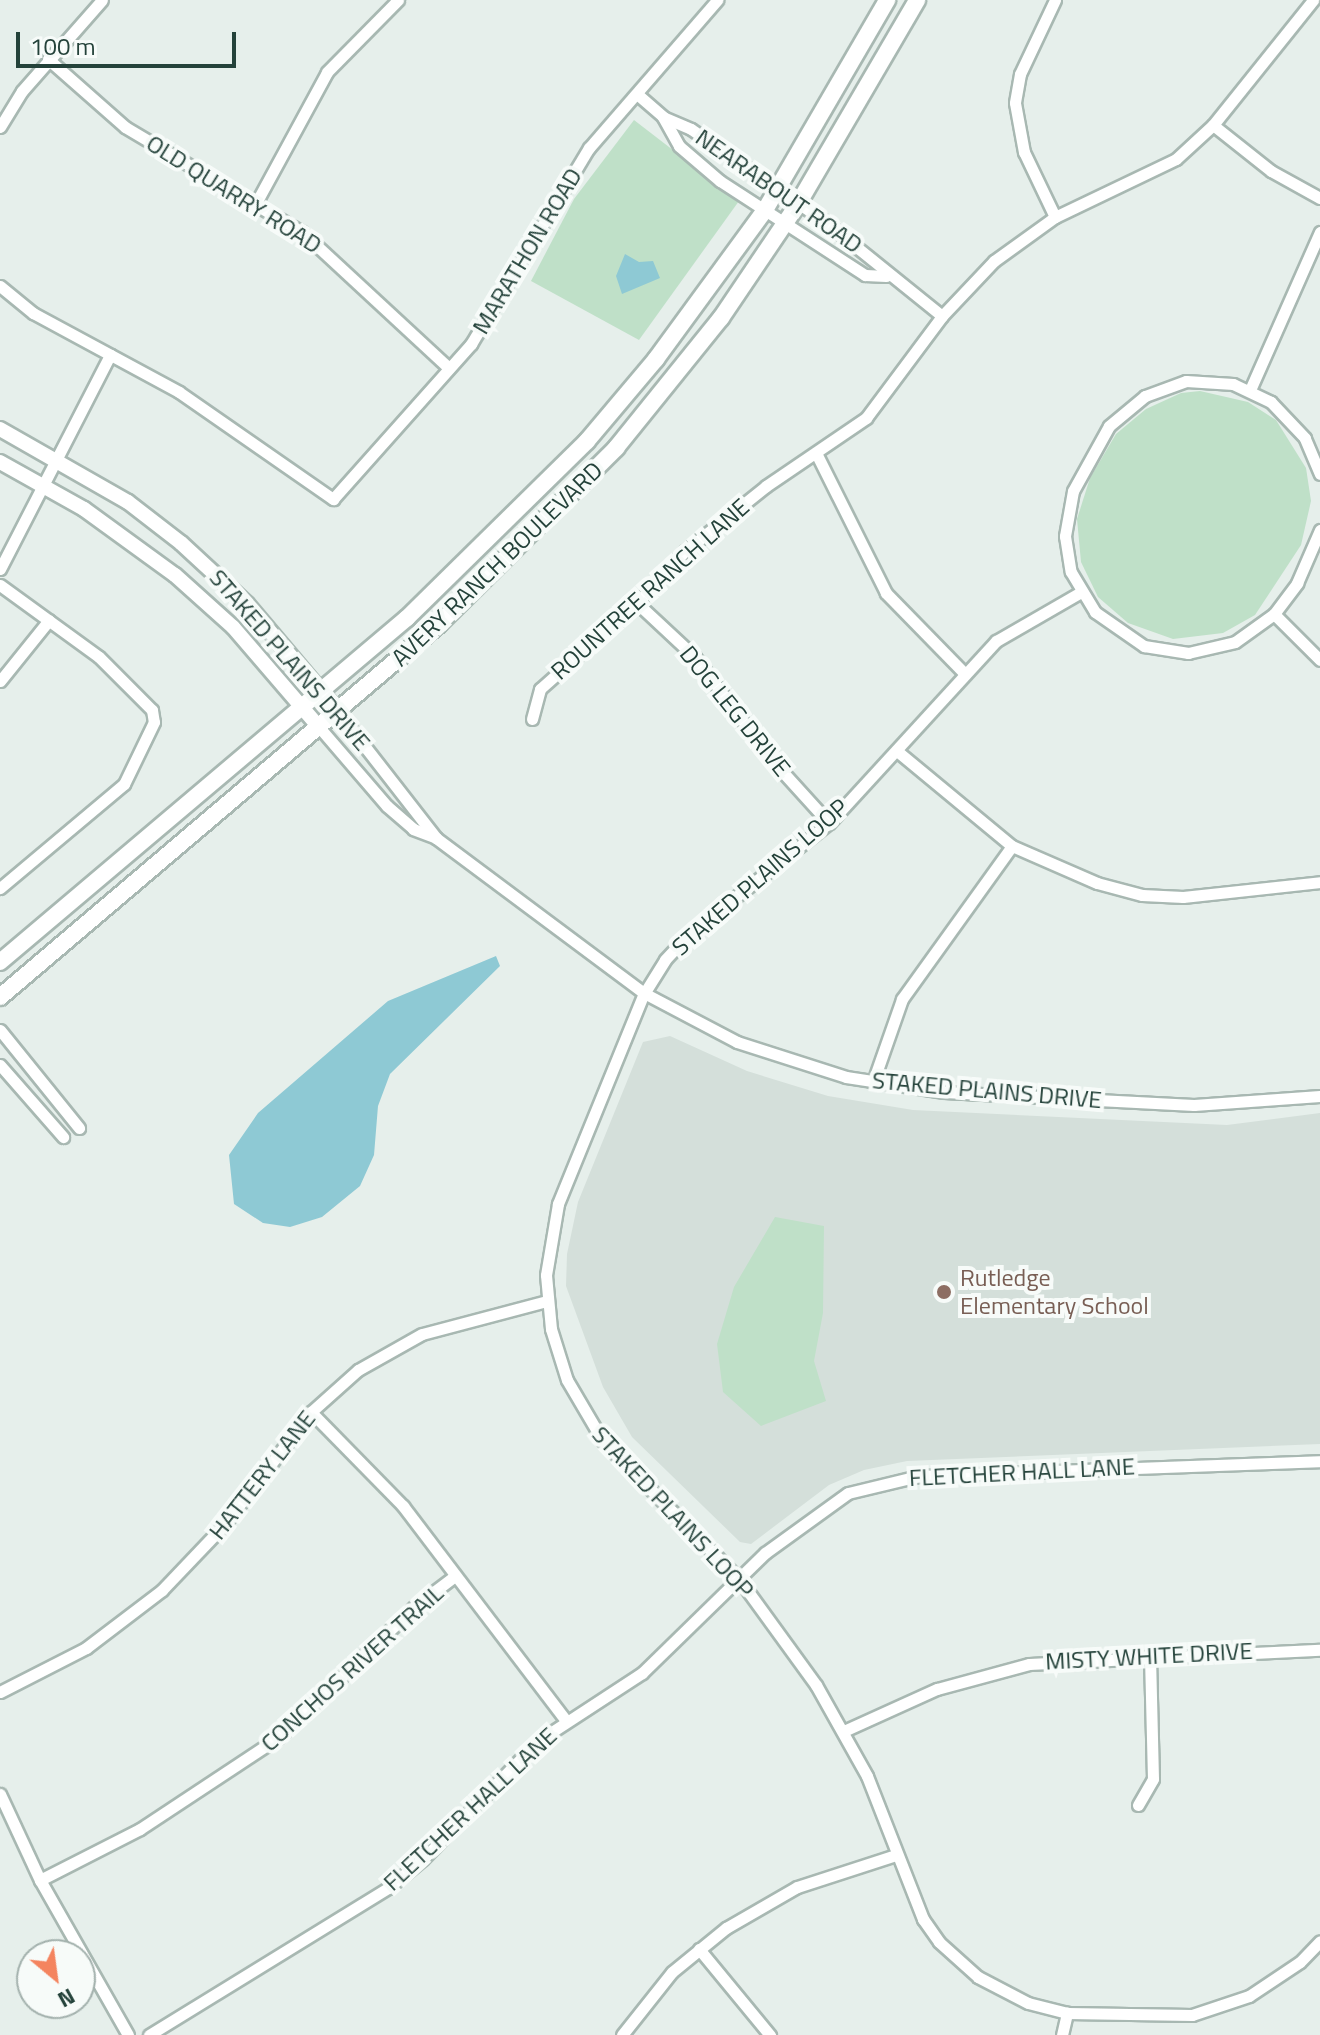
<!DOCTYPE html>
<style>
body{margin:0}
#map{position:relative;width:1320px;height:2035px;overflow:hidden;background:#e6efeb;font-family:"Titillium Web",sans-serif}
div>[style]{position:absolute}
.built>*{inset:0;background:#d4dfda}
.green>*{inset:0;background:#bfe0c8}
.water>*{inset:0;background:#8ec9d4}
.roads{filter:drop-shadow(2px 0 #a8b8b2) drop-shadow(-2px 0 #a8b8b2) drop-shadow(0 2px #a8b8b2) drop-shadow(0 -2px #a8b8b2)}
.minor>*{height:11px;margin:-5.5px;padding:0 5.5px;transform-origin:5.5px;border-radius:5.5px;background:#fff}
.tertiary>*{height:14px;margin:-7px;padding:0 7px;transform-origin:7px;border-radius:7px;background:#fff}
.secondary>*{height:16px;margin:-8px;padding:0 8px;transform-origin:8px;border-radius:8px;background:#fff}
.dots>*{width:22px;height:22px;translate:-50% -50%;box-sizing:border-box;border:4px solid #f7fbf9;border-radius:50%}
span{translate:-50% -50%;white-space:nowrap;text-align:center;line-height:1.15;-webkit-text-stroke:8px #f7fbf9;paint-order:stroke}
.street-label{font-size:24px;color:#24423a}
.education-label{font-size:24px;color:#785e54}
.left{translate:0 -50%;text-align:left}
.north{position:absolute;left:16px;top:1939px;width:80px;height:80px;box-sizing:border-box;background:#f7fbf9;border:2px solid #a3b1ad;border-radius:50%;rotate:151deg;font-size:22px;font-weight:700;line-height:32px;text-align:center;color:#24423a}
.north::after{content:'';display:block;margin:auto;width:28px;height:36px;background:#f4845f;clip-path:polygon(50% 0,100% 100%,50% 72%,0 100%)}
.scale{position:absolute;left:16px;top:32px;width:220px;height:36px;box-sizing:border-box;border:4px solid #24423a;border-top:0;padding-left:10px;font-size:24px;line-height:28px;white-space:nowrap;color:#24423a;-webkit-text-stroke:6px #f7fbf9;paint-order:stroke}
</style>
<div id="map">
<div class="built">
<i style="clip-path:polygon(670px 1036px,747px 1071px,828px 1096px,913px 1110px,1227px 1125px,1320px 1113px,1320px 1444px,907px 1461px,864px 1470px,829px 1485px,751px 1544px,740px 1542px,632px 1437px,603px 1387px,566px 1286px,567px 1254px,578px 1202px,643px 1042px)"></i>
</div>
<div class="green">
<i style="clip-path:polygon(634px 120px,739px 201px,639px 340px,531px 281px,574px 199px)"></i>
<i style="clip-path:polygon(1200px 391px,1248px 402px,1276px 420px,1306px 468px,1311px 501px,1301px 545px,1255px 615px,1223px 633px,1173px 639px,1128px 623px,1098px 597px,1081px 562px,1077px 519px,1090px 478px,1116px 434px,1146px 409px,1181px 393px)"></i>
<i style="clip-path:polygon(775px 1217px,824px 1226px,823px 1313px,814px 1361px,826px 1401px,761px 1426px,723px 1392px,717px 1344px,734px 1287px)"></i>
</div>
<div class="water">
<i style="clip-path:polygon(625px 254px,639px 262px,653px 261px,660px 278px,622px 294px,616px 276px)"></i>
<i style="clip-path:polygon(496px 956px,500px 966px,390px 1074px,378px 1106px,374px 1155px,360px 1186px,322px 1217px,290px 1227px,263px 1223px,234px 1204px,229px 1155px,258px 1113px,388px 1001px)"></i>
</div>
<div class="roads">
<div class="minor">
<i style="left:1055px;top:0;width:82px;rotate:115.3deg"></i>
<i style="left:1020px;top:74px;width:29px;rotate:100deg"></i>
<i style="left:1015px;top:103px;width:50px;rotate:79.6deg"></i>
<i style="left:1024px;top:152px;width:72px;rotate:64.5deg"></i>
<i style="left:48px;top:59px;width:103px;rotate:41.4deg"></i>
<i style="left:125px;top:127px;width:206px;rotate:30.7deg"></i>
<i style="left:302px;top:232px;width:200px;rotate:42.8deg"></i>
<i style="left:637px;top:94px;width:35px;rotate:41deg"></i>
<i style="left:663px;top:117px;width:33px;rotate:61deg"></i>
<i style="left:679px;top:146px;width:54px;rotate:40.5deg"></i>
<i style="left:720px;top:181px;width:173px;rotate:33deg"></i>
<i style="left:865px;top:275px;width:21px;rotate:3deg"></i>
<i style="left:663px;top:117px;width:30px;rotate:23deg"></i>
<i style="left:691px;top:129px;width:160px;rotate:34.6deg"></i>
<i style="left:823px;top:220px;width:153px;rotate:38.9deg"></i>
<i style="left:1213px;top:125px;width:74px;rotate:38.4deg"></i>
<i style="left:1271px;top:171px;width:56px;rotate:28.9deg"></i>
<i style="left:0;top:127px;width:42px;rotate:-58.6deg"></i>
<i style="left:22px;top:91px;width:121px;rotate:-48.7deg"></i>
<i style="left:256px;top:203px;width:149px;rotate:-61.5deg"></i>
<i style="left:327px;top:72px;width:101px;rotate:-45.4deg"></i>
<i style="left:0;top:286px;width:43px;rotate:39.3deg"></i>
<i style="left:33px;top:313px;width:166px;rotate:28.4deg"></i>
<i style="left:179px;top:392px;width:188px;rotate:34.8deg"></i>
<i style="left:333px;top:499px;width:208px;rotate:-48.3deg"></i>
<i style="left:471px;top:344px;width:229px;rotate:-59deg"></i>
<i style="left:589px;top:148px;width:196px;rotate:-49.1deg"></i>
<i style="left:1250px;top:390px;width:173px;rotate:-66.1deg"></i>
<i style="left:817px;top:455px;width:154px;rotate:63.4deg"></i>
<i style="left:886px;top:593px;width:110px;rotate:45.7deg"></i>
<i style="left:1320px;top:474px;width:39px;rotate:-113deg"></i>
<i style="left:1305px;top:438px;width:50px;rotate:-133.4deg"></i>
<i style="left:1271px;top:402px;width:42px;rotate:-154.7deg"></i>
<i style="left:1233px;top:384px;width:47px;rotate:-176.3deg"></i>
<i style="left:1186px;top:381px;width:44px;rotate:159.9deg"></i>
<i style="left:1145px;top:396px;width:47px;rotate:140.2deg"></i>
<i style="left:1109px;top:426px;width:74px;rotate:119deg"></i>
<i style="left:1073px;top:491px;width:46px;rotate:100.1deg"></i>
<i style="left:1065px;top:536px;width:36px;rotate:81deg"></i>
<i style="left:1071px;top:572px;width:47px;rotate:59deg"></i>
<i style="left:1095px;top:612px;width:60px;rotate:34.8deg"></i>
<i style="left:1144px;top:646px;width:45px;rotate:9deg"></i>
<i style="left:1188px;top:653px;width:48px;rotate:-13.2deg"></i>
<i style="left:1235px;top:642px;width:48px;rotate:-35.7deg"></i>
<i style="left:1274px;top:614px;width:39px;rotate:-53deg"></i>
<i style="left:1297px;top:583px;width:58px;rotate:-66.5deg"></i>
<i style="left:0;top:569px;width:241px;rotate:-62.8deg"></i>
<i style="left:0;top:585px;width:122px;rotate:36deg"></i>
<i style="left:99px;top:657px;width:75px;rotate:45deg"></i>
<i style="left:152px;top:710px;width:12px;rotate:81deg"></i>
<i style="left:154px;top:722px;width:69px;rotate:115.8deg"></i>
<i style="left:124px;top:784px;width:162px;rotate:140deg"></i>
<i style="left:1081px;top:592px;width:98px;rotate:150deg"></i>
<i style="left:996px;top:641px;width:247px;rotate:132.5deg"></i>
<i style="left:829px;top:823px;width:179px;rotate:141.6deg"></i>
<i style="left:689px;top:934px;width:35px;rotate:133deg"></i>
<i style="left:665px;top:960px;width:39px;rotate:122deg"></i>
<i style="left:644px;top:993px;width:228px;rotate:112.2deg"></i>
<i style="left:558px;top:1204px;width:72px;rotate:99.6deg"></i>
<i style="left:546px;top:1275px;width:54px;rotate:84.7deg"></i>
<i style="left:551px;top:1329px;width:53px;rotate:72.6deg"></i>
<i style="left:567px;top:1380px;width:71px;rotate:59.5deg"></i>
<i style="left:603px;top:1441px;width:194px;rotate:45.4deg"></i>
<i style="left:739px;top:1579px;width:131px;rotate:54deg"></i>
<i style="left:816px;top:1685px;width:104px;rotate:60.7deg"></i>
<i style="left:867px;top:1776px;width:154px;rotate:68.6deg"></i>
<i style="left:923px;top:1919px;width:28px;rotate:55deg"></i>
<i style="left:939px;top:1942px;width:52px;rotate:41.9deg"></i>
<i style="left:978px;top:1977px;width:56px;rotate:27.5deg"></i>
<i style="left:1028px;top:2003px;width:40px;rotate:14.4deg"></i>
<i style="left:1067px;top:2013px;width:125px;rotate:0.9deg"></i>
<i style="left:1192px;top:2015px;width:60px;rotate:-18.4deg"></i>
<i style="left:1249px;top:1996px;width:61px;rotate:-33.7deg"></i>
<i style="left:1300px;top:1962px;width:29px;rotate:-46deg"></i>
<i style="left:637px;top:603px;width:79px;rotate:43deg"></i>
<i style="left:695px;top:657px;width:127px;rotate:53.3deg"></i>
<i style="left:771px;top:759px;width:86px;rotate:47.8deg"></i>
<i style="left:1274px;top:614px;width:65px;rotate:45deg"></i>
<i style="left:0;top:681px;width:78px;rotate:-51.2deg"></i>
<i style="left:338px;top:712px;width:160px;rotate:52.1deg"></i>
<i style="left:436px;top:838px;width:259px;rotate:36.7deg"></i>
<i style="left:644px;top:993px;width:105px;rotate:27.8deg"></i>
<i style="left:737px;top:1042px;width:114px;rotate:17.8deg"></i>
<i style="left:846px;top:1077px;width:99px;rotate:8.7deg"></i>
<i style="left:944px;top:1092px;width:250px;rotate:3deg"></i>
<i style="left:1194px;top:1105px;width:126px;rotate:-4.1deg"></i>
<i style="left:532px;top:719px;width:31px;rotate:-75deg"></i>
<i style="left:540px;top:689px;width:130px;rotate:-41.6deg"></i>
<i style="left:637px;top:603px;width:71px;rotate:-47.3deg"></i>
<i style="left:685px;top:551px;width:104px;rotate:-38.7deg"></i>
<i style="left:766px;top:486px;width:121px;rotate:-34.2deg"></i>
<i style="left:866px;top:418px;width:127px;rotate:-53.3deg"></i>
<i style="left:942px;top:316px;width:76px;rotate:-46.6deg"></i>
<i style="left:994px;top:261px;width:75px;rotate:-35.8deg"></i>
<i style="left:1055px;top:217px;width:134px;rotate:-25.6deg"></i>
<i style="left:1176px;top:159px;width:50px;rotate:-42.6deg"></i>
<i style="left:1213px;top:125px;width:160px;rotate:-51.3deg"></i>
<i style="left:319px;top:727px;width:104px;rotate:49.3deg"></i>
<i style="left:387px;top:806px;width:35px;rotate:41deg"></i>
<i style="left:413px;top:829px;width:25px;rotate:21deg"></i>
<i style="left:897px;top:751px;width:149px;rotate:39.6deg"></i>
<i style="left:1012px;top:846px;width:93px;rotate:23.5deg"></i>
<i style="left:1097px;top:883px;width:47px;rotate:14.9deg"></i>
<i style="left:1142px;top:895px;width:41px;rotate:2.8deg"></i>
<i style="left:1183px;top:897px;width:138px;rotate:-6.2deg"></i>
<i style="left:0;top:1030px;width:126px;rotate:51.1deg"></i>
<i style="left:0;top:1065px;width:96px;rotate:48.8deg"></i>
<i style="left:873px;top:1082px;width:88px;rotate:-70.7deg"></i>
<i style="left:902px;top:999px;width:188px;rotate:-54.3deg"></i>
<i style="left:311px;top:1412px;width:132px;rotate:45.6deg"></i>
<i style="left:403px;top:1506px;width:270px;rotate:52.8deg"></i>
<i style="left:0;top:1692px;width:97px;rotate:-27.1deg"></i>
<i style="left:86px;top:1648px;width:96px;rotate:-37.3deg"></i>
<i style="left:162px;top:1590px;width:90px;rotate:-46.4deg"></i>
<i style="left:224px;top:1525px;width:143px;rotate:-52.4deg"></i>
<i style="left:311px;top:1412px;width:63px;rotate:-41.8deg"></i>
<i style="left:358px;top:1370px;width:73px;rotate:-29.4deg"></i>
<i style="left:422px;top:1334px;width:129px;rotate:-14.8deg"></i>
<i style="left:846px;top:1730px;width:100px;rotate:-24.3deg"></i>
<i style="left:937px;top:1689px;width:95px;rotate:-15.2deg"></i>
<i style="left:1029px;top:1664px;width:291px;rotate:-2.8deg"></i>
<i style="left:0;top:1794px;width:95px;rotate:65.1deg"></i>
<i style="left:40px;top:1880px;width:178px;rotate:60.4deg"></i>
<i style="left:1138px;top:1805px;width:30px;rotate:-60deg"></i>
<i style="left:1153px;top:1779px;width:124px;rotate:-91.4deg"></i>
<i style="left:40px;top:1880px;width:112px;rotate:-27deg"></i>
<i style="left:140px;top:1829px;width:167px;rotate:-33.5deg"></i>
<i style="left:279px;top:1737px;width:187px;rotate:-43.9deg"></i>
<i style="left:414px;top:1607px;width:51px;rotate:-37.1deg"></i>
<i style="left:699px;top:1949px;width:112px;rotate:50.5deg"></i>
<i style="left:149px;top:2035px;width:281px;rotate:-31.6deg"></i>
<i style="left:388px;top:1888px;width:45px;rotate:-39.6deg"></i>
<i style="left:423px;top:1859px;width:165px;rotate:-45.7deg"></i>
<i style="left:538px;top:1741px;width:124px;rotate:-33.2deg"></i>
<i style="left:642px;top:1673px;width:172px;rotate:-44.3deg"></i>
<i style="left:765px;top:1553px;width:102px;rotate:-35.9deg"></i>
<i style="left:848px;top:1493px;width:73px;rotate:-13.5deg"></i>
<i style="left:919px;top:1476px;width:401px;rotate:-2.1deg"></i>
<i style="left:622px;top:2035px;width:80px;rotate:-51.6deg"></i>
<i style="left:672px;top:1972px;width:70px;rotate:-39.2deg"></i>
<i style="left:726px;top:1928px;width:82px;rotate:-30deg"></i>
<i style="left:797px;top:1887px;width:104px;rotate:-17.9deg"></i>
<i style="left:1062px;top:2035px;width:23px;rotate:-77deg"></i>
</div>
<div class="tertiary">
<i style="left:0;top:429px;width:147px;rotate:29.7deg"></i>
<i style="left:128px;top:502px;width:67px;rotate:37.7deg"></i>
<i style="left:181px;top:543px;width:90px;rotate:42.7deg"></i>
<i style="left:247px;top:604px;width:141px;rotate:49.9deg"></i>
<i style="left:0;top:462px;width:96px;rotate:29.2deg"></i>
<i style="left:84px;top:509px;width:112px;rotate:36deg"></i>
<i style="left:175px;top:575px;width:78px;rotate:41.9deg"></i>
<i style="left:233px;top:627px;width:132px;rotate:49.3deg"></i>
</div>
<div class="secondary">
<i style="left:0;top:962px;width:533px;rotate:-40.2deg"></i>
<i style="left:407px;top:618px;width:252px;rotate:-44.5deg"></i>
<i style="left:587px;top:441px;width:107px;rotate:-49.9deg"></i>
<i style="left:656px;top:359px;width:185px;rotate:-53.8deg"></i>
<i style="left:765px;top:210px;width:243px;rotate:-59.8deg"></i>
<i style="left:0;top:997px;width:576px;rotate:-40.35deg"></i>
<i style="left:439px;top:624px;width:250px;rotate:-44.8deg"></i>
<i style="left:616px;top:448px;width:167px;rotate:-51.1deg"></i>
<i style="left:721px;top:318px;width:138px;rotate:-56deg"></i>
<i style="left:798px;top:204px;width:236px;rotate:-59.7deg"></i>
</div>
</div>
<div class="dots">
<i style="left:944px;top:1292px;background:#8d6e63"></i>
</div>
<div class="street-label">
<span style="left:779px;top:191px;rotate:35deg">NEARABOUT ROAD</span>
<span style="left:234px;top:194px;rotate:32deg">OLD QUARRY ROAD</span>
<span style="left:527px;top:251px;rotate:-59deg">MARATHON ROAD</span>
<span style="left:497px;top:564px;rotate:-44deg">AVERY RANCH BOULEVARD</span>
<span style="left:650px;top:589px;rotate:-42deg">ROUNTREE RANCH LANE</span>
<span style="left:290px;top:660px;rotate:49deg">STAKED PLAINS DRIVE</span>
<span style="left:735px;top:711px;rotate:51deg">DOG LEG DRIVE</span>
<span style="left:760px;top:877px;rotate:-41deg">STAKED PLAINS LOOP</span>
<span style="left:987px;top:1090px;rotate:5deg">STAKED PLAINS DRIVE</span>
<span style="left:1022px;top:1472px;rotate:-3deg">FLETCHER HALL LANE</span>
<span style="left:262px;top:1475px;rotate:-52deg">HATTERY LANE</span>
<span style="left:673px;top:1512px;rotate:47deg">STAKED PLAINS LOOP</span>
<span style="left:1149px;top:1656px;rotate:-3deg">MISTY WHITE DRIVE</span>
<span style="left:352px;top:1668px;rotate:-42deg">CONCHOS RIVER TRAIL</span>
<span style="left:470px;top:1809px;rotate:-43deg">FLETCHER HALL LANE</span>
</div>
<div class="education-label">
<span class="left" style="left:960px;top:1292px">Rutledge<br>Elementary School</span>
</div>
<div class="north">N</div>
<div class="scale">100 m</div>
</div>
